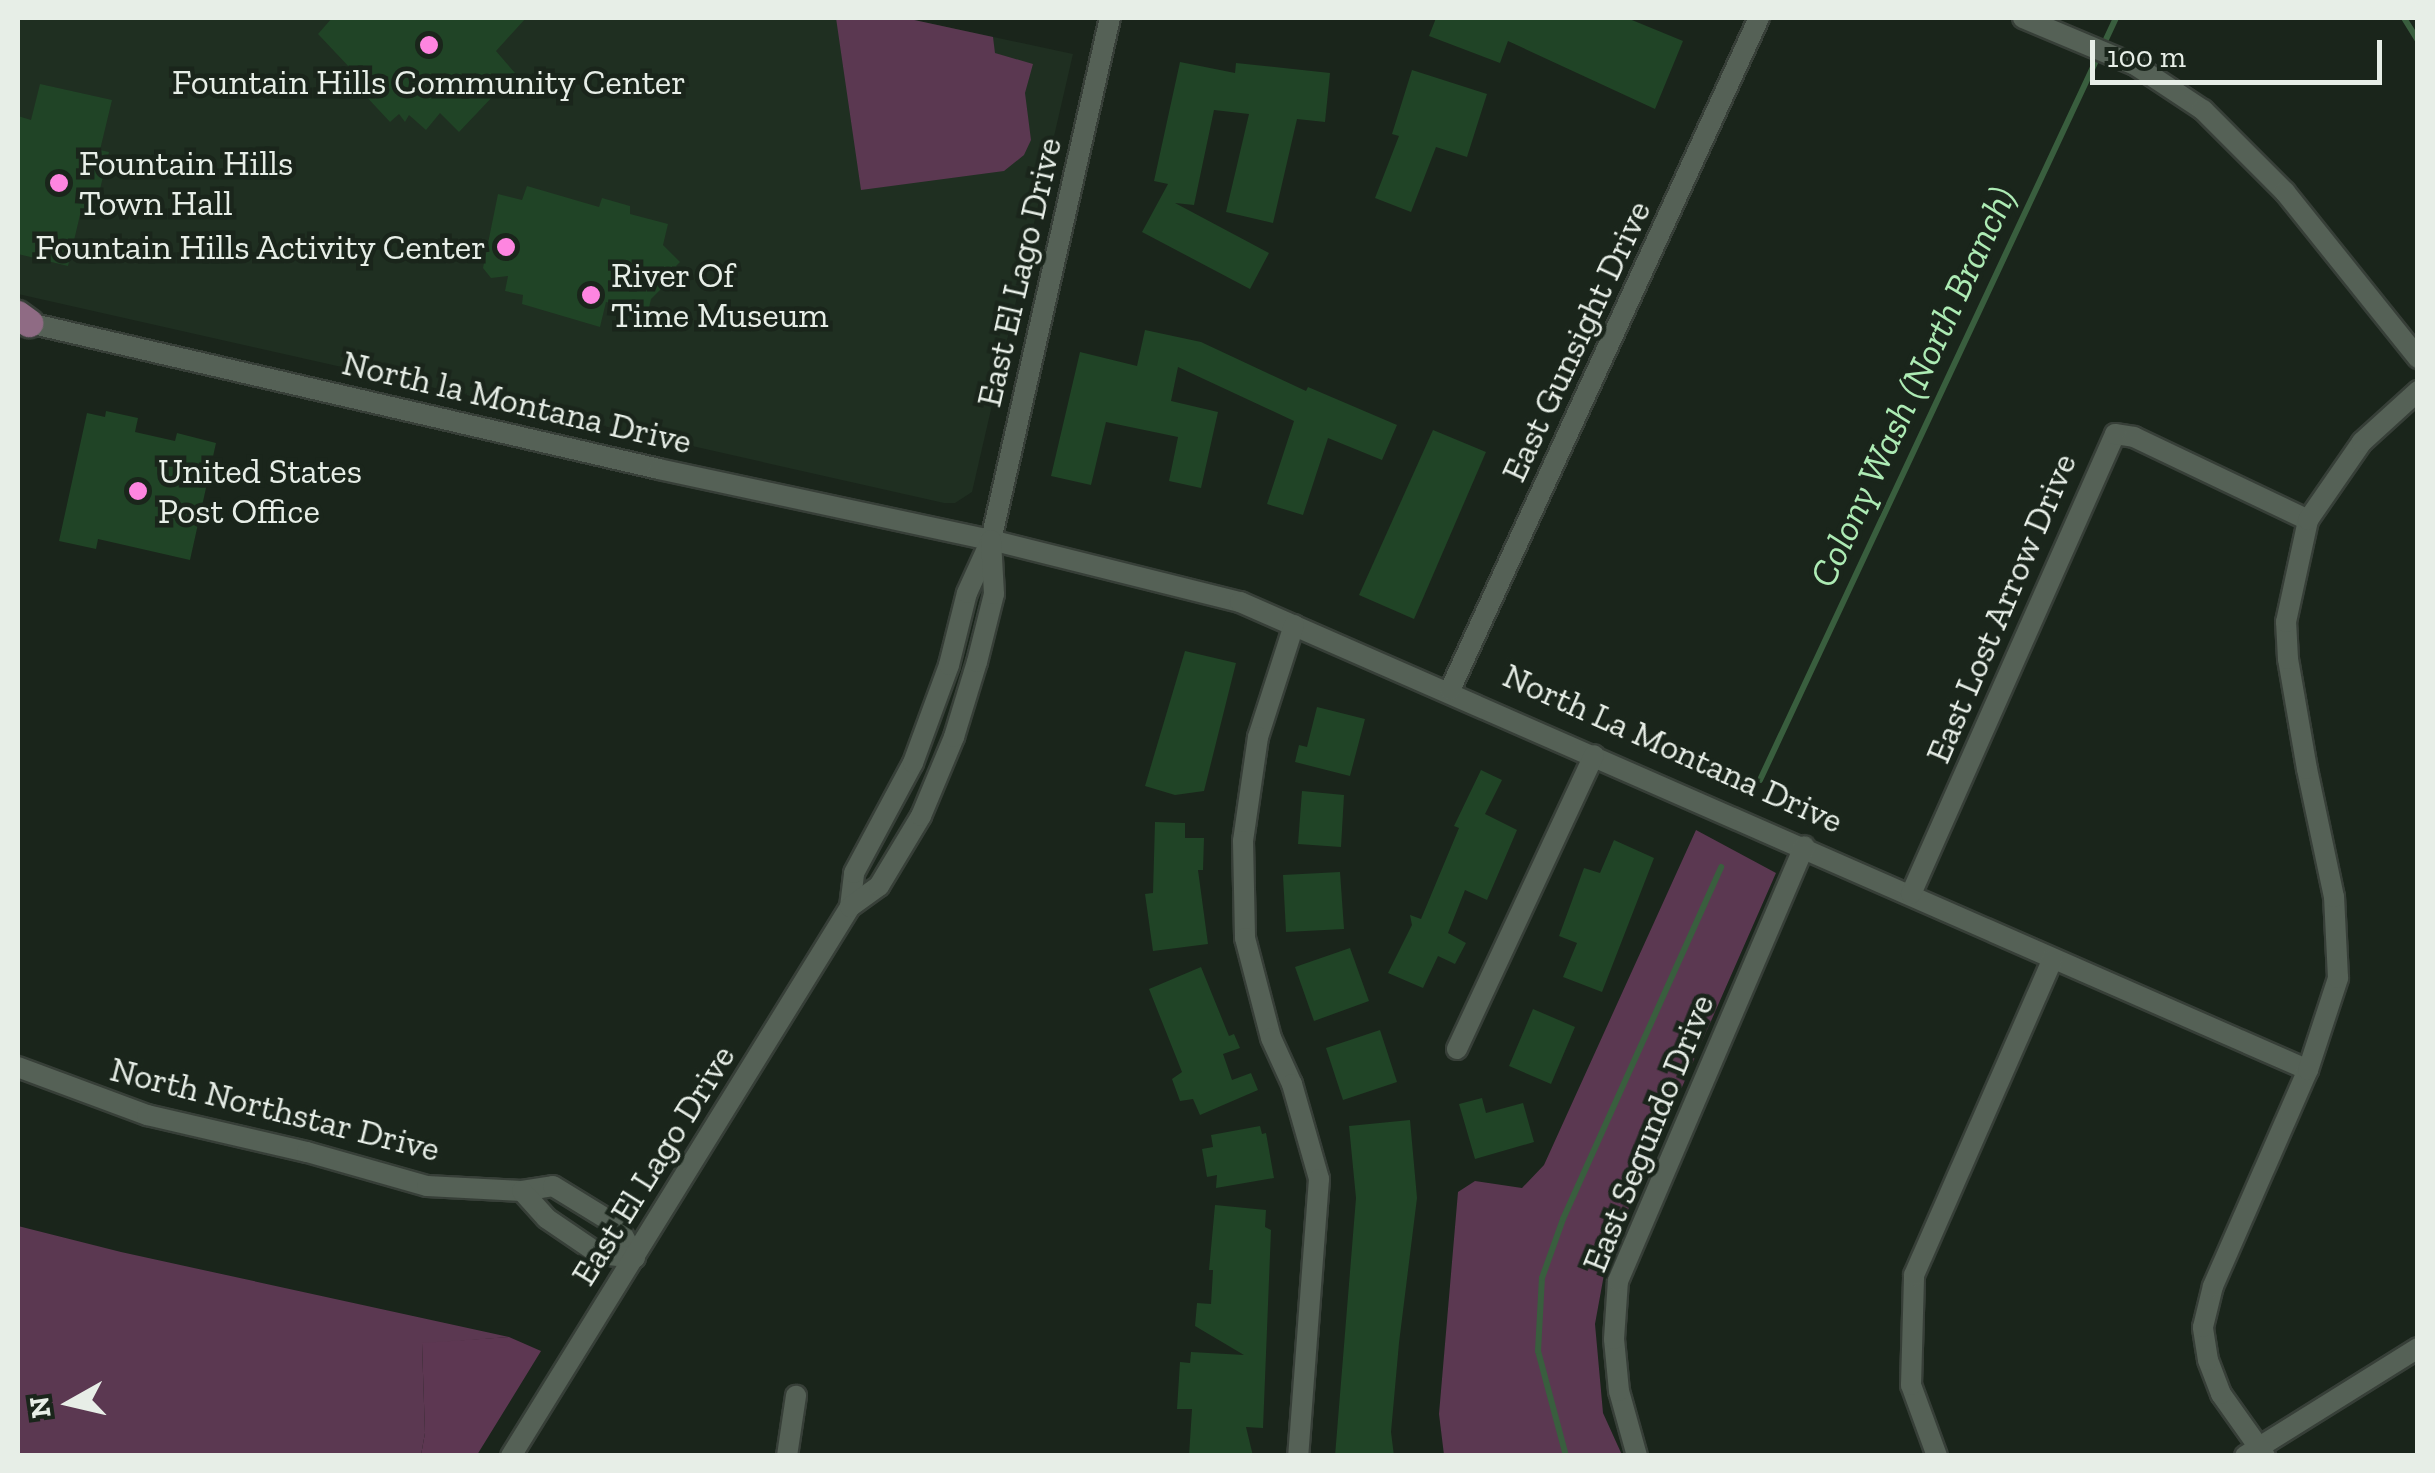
<!DOCTYPE html>
<style>
body{margin:0}
#map{position:relative;width:2435px;height:1473px;overflow:hidden;background:#1a251b;font-family:"Zilla Slab",serif}
div>[style]{position:absolute}
.built>*{inset:0;background:#1f2f21}
.green>*{inset:0;background:#5b3851}
.forest>*{inset:0;background:#5d3752}
.stream>*{height:6px;margin:-3px;padding:0 3px;transform-origin:3px;border-radius:3px;background:#395e3e}
.building>*{inset:0;background:#204426}
.roads{filter:drop-shadow(2px 0 #373f38) drop-shadow(-2px 0 #373f38) drop-shadow(0 2px #373f38) drop-shadow(0 -2px #373f38)}
.minor>*{height:20px;margin:-10px;padding:0 10px;transform-origin:10px;border-radius:10px;background:#556156}
.major>*{height:28px;margin:-14px;padding:0 14px;transform-origin:14px;border-radius:14px;background:#8f6b84}
.dots>*{width:28px;height:28px;translate:-50% -50%;box-sizing:border-box;border:5px solid #1a251b;border-radius:50%}
span{translate:-50% -50%;white-space:nowrap;text-align:center;line-height:1.15;-webkit-text-stroke:9px #1a251b;paint-order:stroke}
.poi-label{font-size:35px;color:#e7eee7}
.left{translate:0 -50%;text-align:left}
.right{translate:-100% -50%;text-align:right}
.street-label{font-size:35px;color:#e7eee7}
.water-label{font-size:38px;color:#adebb4;font-style:italic}
.frame{position:absolute;inset:0;border:20px solid #e7eee7;pointer-events:none}
.north{position:absolute;left:20px;top:1353px;width:100px;height:100px;-webkit-text-stroke:8px #1a251b;paint-order:stroke;rotate:262deg;font-size:28px;font-weight:700;line-height:40px;text-align:center;color:#e7eee7}
.north::after{content:'';display:block;margin:auto;width:35px;height:45px;background:#e7eee7;clip-path:polygon(50% 0,100% 100%,50% 72%,0 100%)}
.scale{position:absolute;left:2090px;top:40px;width:292px;height:45px;box-sizing:border-box;border:5px solid #e7eee7;border-top:0;padding-left:12px;font-size:30px;line-height:35px;white-space:nowrap;color:#e7eee7;-webkit-text-stroke:8px #1a251b;paint-order:stroke}
</style>
<div id="map">
<div class="built">
<i style="clip-path:polygon(18px 18px,905px 18px,1073px 54px,972px 492px,955px 503px,944px 503px,18px 294px)"></i>
</div>
<div class="green">
<i style="clip-path:polygon(836px 18px,905px 18px,993px 37px,995px 53px,1033px 64px,1025px 93px,1031px 140px,1024px 155px,1004px 171px,861px 190px)"></i>
<i style="clip-path:polygon(1696px 830px,1776px 873px,1607px 1258px,1595px 1324px,1603px 1413px,1622px 1455px,1444px 1455px,1439px 1414px,1458px 1192px,1475px 1181px,1522px 1188px,1544px 1165px)"></i>
<i style="clip-path:polygon(18px 1226px,121px 1252px,509px 1337px,422px 1344px,425px 1433px,421px 1455px,18px 1456px)"></i>
</div>
<div class="forest">
<i style="clip-path:polygon(509px 1337px,541px 1351px,477px 1455px,421px 1455px,425px 1433px,422px 1343px)"></i>
</div>
<div class="stream">
<i style="left:2404px;top:18px;width:26px;rotate:58deg"></i>
<i style="left:1760px;top:780px;width:841px;rotate:-64.96deg"></i>
<i style="left:1566px;top:1456px;width:109px;rotate:-104.9deg"></i>
<i style="left:1538px;top:1351px;width:73px;rotate:-86.9deg"></i>
<i style="left:1542px;top:1278px;width:63px;rotate:-70.4deg"></i>
<i style="left:1563px;top:1219px;width:386px;rotate:-65.8deg"></i>
</div>
<div class="building">
<i style="clip-path:polygon(332px 18px,526px 18px,496px 51px,515px 73px,459px 132px,440px 113px,426px 130px,409px 115px,405px 122px,399px 114px,390px 122px,363px 93px,367px 86px,318px 34px)"></i>
<i style="clip-path:polygon(1436px 18px,1627px 18px,1683px 41px,1655px 109px,1508px 41px,1500px 63px,1429px 36px)"></i>
<i style="clip-path:polygon(1180px 62px,1235px 73px,1236px 63px,1330px 73px,1325px 122px,1297px 119px,1273px 223px,1226px 212px,1249px 114px,1214px 110px,1194px 205px,1175px 203px,1269px 253px,1250px 289px,1142px 232px,1168px 184px,1154px 181px)"></i>
<i style="clip-path:polygon(1412px 70px,1487px 94px,1467px 157px,1436px 147px,1411px 212px,1375px 198px,1399px 136px,1392px 134px)"></i>
<i style="clip-path:polygon(40px 84px,112px 100px,100px 150px,109px 152px,93px 218px,80px 215px,68px 266px,18px 254px,18px 116px,31px 120px)"></i>
<i style="clip-path:polygon(527px 186px,599px 207px,602px 198px,630px 206px,630px 214px,668px 224px,663px 245px,680px 262px,676px 266px,680px 270px,651px 299px,648px 312px,606px 302px,600px 327px,522px 304px,523px 295px,505px 291px,508px 276px,491px 278px,483px 268px,498px 194px,522px 200px)"></i>
<i style="clip-path:polygon(1145px 330px,1201px 342px,1306px 391px,1308px 387px,1397px 425px,1382px 460px,1328px 438px,1303px 515px,1267px 504px,1294px 421px,1178px 367px,1171px 401px,1218px 412px,1201px 488px,1169px 481px,1178px 437px,1106px 422px,1091px 485px,1051px 476px,1080px 352px,1137px 366px)"></i>
<i style="clip-path:polygon(106px 411px,138px 418px,135px 432px,175px 441px,177px 433px,216px 443px,190px 560px,98px 539px,96px 549px,59px 541px,87px 413px,105px 417px)"></i>
<i style="clip-path:polygon(1433px 430px,1486px 452px,1414px 619px,1359px 595px)"></i>
<i style="clip-path:polygon(1185px 651px,1236px 663px,1204px 791px,1175px 795px,1145px 786px)"></i>
<i style="clip-path:polygon(1317px 707px,1365px 719px,1350px 776px,1295px 762px,1299px 745px,1307px 747px)"></i>
<i style="clip-path:polygon(1481px 770px,1502px 780px,1485px 814px,1517px 830px,1487px 900px,1465px 890px,1448px 933px,1466px 943px,1455px 964px,1438px 956px,1423px 988px,1388px 973px,1412px 925px,1410px 915px,1421px 919px,1459px 828px,1454px 826px)"></i>
<i style="clip-path:polygon(1302px 791px,1344px 795px,1341px 847px,1298px 844px)"></i>
<i style="clip-path:polygon(1155px 822px,1185px 823px,1185px 838px,1204px 838px,1203px 870px,1198px 870px,1208px 944px,1153px 951px,1145px 894px,1153px 893px)"></i>
<i style="clip-path:polygon(1614px 840px,1654px 858px,1602px 992px,1563px 977px,1577px 943px,1559px 936px,1584px 868px,1600px 873px)"></i>
<i style="clip-path:polygon(1340px 872px,1344px 929px,1286px 932px,1283px 875px)"></i>
<i style="clip-path:polygon(1350px 948px,1369px 1001px,1314px 1021px,1295px 967px)"></i>
<i style="clip-path:polygon(1201px 967px,1229px 1036px,1234px 1034px,1240px 1048px,1223px 1054px,1232px 1080px,1251px 1073px,1258px 1090px,1200px 1115px,1193px 1099px,1180px 1101px,1172px 1079px,1182px 1072px,1149px 989px)"></i>
<i style="clip-path:polygon(1533px 1009px,1575px 1027px,1551px 1084px,1509px 1066px)"></i>
<i style="clip-path:polygon(1380px 1030px,1397px 1082px,1343px 1100px,1326px 1048px)"></i>
<i style="clip-path:polygon(1482px 1098px,1486px 1113px,1523px 1103px,1534px 1142px,1475px 1159px,1459px 1104px)"></i>
<i style="clip-path:polygon(1410px 1120px,1417px 1198px,1399px 1343px,1391px 1432px,1394px 1456px,1335px 1456px,1356px 1198px,1349px 1126px)"></i>
<i style="clip-path:polygon(1260px 1126px,1262px 1134px,1266px 1133px,1274px 1178px,1216px 1188px,1217px 1175px,1207px 1177px,1202px 1149px,1213px 1147px,1211px 1135px)"></i>
<i style="clip-path:polygon(1215px 1205px,1266px 1210px,1265px 1227px,1271px 1230px,1263px 1428px,1246px 1427px,1253px 1456px,1189px 1456px,1192px 1409px,1177px 1409px,1180px 1362px,1190px 1363px,1191px 1352px,1244px 1355px,1195px 1326px,1197px 1303px,1211px 1304px,1213px 1270px,1209px 1270px)"></i>
</div>
<div class="roads">
<div class="minor">
<i style="left:2023px;top:18px;width:121px;rotate:22.8deg"></i>
<i style="left:2135px;top:65px;width:82px;rotate:33.5deg"></i>
<i style="left:2203px;top:110px;width:116px;rotate:45deg"></i>
<i style="left:2285px;top:192px;width:213px;rotate:51.3deg"></i>
<i style="left:29px;top:323px;width:647px;rotate:13.05deg"></i>
<i style="left:659px;top:469px;width:340px;rotate:12.1deg"></i>
<i style="left:991px;top:540px;width:257px;rotate:14deg"></i>
<i style="left:1240px;top:602px;width:1166px;rotate:23.66deg"></i>
<i style="left:1294px;top:625px;width:118px;rotate:107.8deg"></i>
<i style="left:1258px;top:737px;width:105px;rotate:98.2deg"></i>
<i style="left:1243px;top:841px;width:97px;rotate:88.8deg"></i>
<i style="left:1245px;top:938px;width:103px;rotate:75.4deg"></i>
<i style="left:1271px;top:1038px;width:51px;rotate:65.5deg"></i>
<i style="left:1292px;top:1084px;width:99px;rotate:74.1deg"></i>
<i style="left:1319px;top:1179px;width:278px;rotate:94.3deg"></i>
<i style="left:1450px;top:690px;width:740px;rotate:-65.31deg"></i>
<i style="left:1911px;top:894px;width:503px;rotate:-66.08deg"></i>
<i style="left:2115px;top:434px;width:19px;rotate:9deg"></i>
<i style="left:2134px;top:437px;width:193px;rotate:25.5deg"></i>
<i style="left:850px;top:907px;width:34px;rotate:-83deg"></i>
<i style="left:854px;top:873px;width:125px;rotate:-61.8deg"></i>
<i style="left:913px;top:763px;width:104px;rotate:-69.8deg"></i>
<i style="left:949px;top:665px;width:74px;rotate:-76deg"></i>
<i style="left:967px;top:593px;width:58px;rotate:-65.6deg"></i>
<i style="left:991px;top:540px;width:535px;rotate:-77.16deg"></i>
<i style="left:1457px;top:1049px;width:324px;rotate:-65deg"></i>
<i style="left:18px;top:1067px;width:138px;rotate:20.4deg"></i>
<i style="left:147px;top:1115px;width:164px;rotate:13deg"></i>
<i style="left:307px;top:1152px;width:125px;rotate:15.8deg"></i>
<i style="left:427px;top:1186px;width:95px;rotate:3deg"></i>
<i style="left:522px;top:1191px;width:31px;rotate:-9deg"></i>
<i style="left:553px;top:1186px;width:76px;rotate:31.6deg"></i>
<i style="left:618px;top:1226px;width:36px;rotate:62deg"></i>
<i style="left:522px;top:1191px;width:36px;rotate:48deg"></i>
<i style="left:546px;top:1218px;width:64px;rotate:34.2deg"></i>
<i style="left:599px;top:1254px;width:36px;rotate:6deg"></i>
<i style="left:511px;top:1456px;width:645px;rotate:-58.31deg"></i>
<i style="left:850px;top:907px;width:36px;rotate:-36deg"></i>
<i style="left:879px;top:886px;width:82px;rotate:-59deg"></i>
<i style="left:921px;top:816px;width:86px;rotate:-67.3deg"></i>
<i style="left:954px;top:737px;width:78px;rotate:-73deg"></i>
<i style="left:977px;top:662px;width:70px;rotate:-76deg"></i>
<i style="left:994px;top:594px;width:54px;rotate:-93.2deg"></i>
<i style="left:787px;top:1456px;width:61px;rotate:-81.5deg"></i>
<i style="left:1637px;top:1456px;width:67px;rotate:-105.5deg"></i>
<i style="left:1619px;top:1391px;width:52px;rotate:-95.5deg"></i>
<i style="left:1614px;top:1339px;width:58px;rotate:-86.1deg"></i>
<i style="left:1618px;top:1281px;width:473px;rotate:-66.8deg"></i>
<i style="left:1937px;top:1456px;width:76px;rotate:-110.1deg"></i>
<i style="left:1911px;top:1385px;width:110px;rotate:-88.4deg"></i>
<i style="left:1914px;top:1275px;width:345px;rotate:-66.3deg"></i>
<i style="left:2245px;top:1456px;width:204px;rotate:-32deg"></i>
<i style="left:2265px;top:1456px;width:76px;rotate:-125.4deg"></i>
<i style="left:2221px;top:1394px;width:36px;rotate:-111deg"></i>
<i style="left:2208px;top:1360px;width:33px;rotate:-99deg"></i>
<i style="left:2203px;top:1327px;width:42px;rotate:-76.3deg"></i>
<i style="left:2213px;top:1286px;width:236px;rotate:-66.3deg"></i>
<i style="left:2308px;top:1070px;width:97px;rotate:-71.9deg"></i>
<i style="left:2338px;top:978px;width:81px;rotate:-92.8deg"></i>
<i style="left:2334px;top:897px;width:131px;rotate:-101.9deg"></i>
<i style="left:2307px;top:769px;width:112px;rotate:-99.8deg"></i>
<i style="left:2288px;top:659px;width:37px;rotate:-93deg"></i>
<i style="left:2286px;top:622px;width:104px;rotate:-77.8deg"></i>
<i style="left:2308px;top:520px;width:95px;rotate:-55.3deg"></i>
<i style="left:2362px;top:442px;width:76px;rotate:-42.3deg"></i>
</div>
<div class="major">
<i style="left:18px;top:315px;width:14px;rotate:36deg"></i>
</div>
</div>
<div class="dots">
<i style="left:429px;top:45px;background:#fe85e0"></i>
<i style="left:59px;top:183px;background:#fe85e0"></i>
<i style="left:506px;top:247px;background:#fe85e0"></i>
<i style="left:591px;top:295px;background:#fe85e0"></i>
<i style="left:138px;top:491px;background:#fe85e0"></i>
</div>
<div class="poi-label">
<span style="left:429px;top:82px">Fountain Hills Community Center</span>
<span class="left" style="left:79px;top:183px">Fountain Hills<br>Town Hall</span>
<span class="right" style="left:486px;top:247px">Fountain Hills Activity Center</span>
<span class="left" style="left:611px;top:295px">River Of<br>Time Museum</span>
<span class="left" style="left:158px;top:491px">United States<br>Post Office</span>
</div>
<div class="street-label">
<span style="left:1019px;top:272px;rotate:-77deg">East El Lago Drive</span>
<span style="left:1576px;top:341px;rotate:-65deg">East Gunsight Drive</span>
<span style="left:517px;top:402px;rotate:13deg">North la Montana Drive</span>
<span style="left:2001px;top:608px;rotate:-67deg">East Lost Arrow Drive</span>
<span style="left:1673px;top:748px;rotate:24deg">North La Montana Drive</span>
<span style="left:275px;top:1109px;rotate:14deg">North Northstar Drive</span>
<span style="left:1648px;top:1133px;rotate:-68deg">East Segundo Drive</span>
<span style="left:653px;top:1165px;rotate:-58deg">East El Lago Drive</span>
</div>
<div class="water-label">
<span style="left:1913px;top:387px;rotate:-65deg">Colony Wash (North Branch)</span>
</div>
<div class="frame"></div>
<div class="north">N</div>
<div class="scale">100 m</div>
</div>
